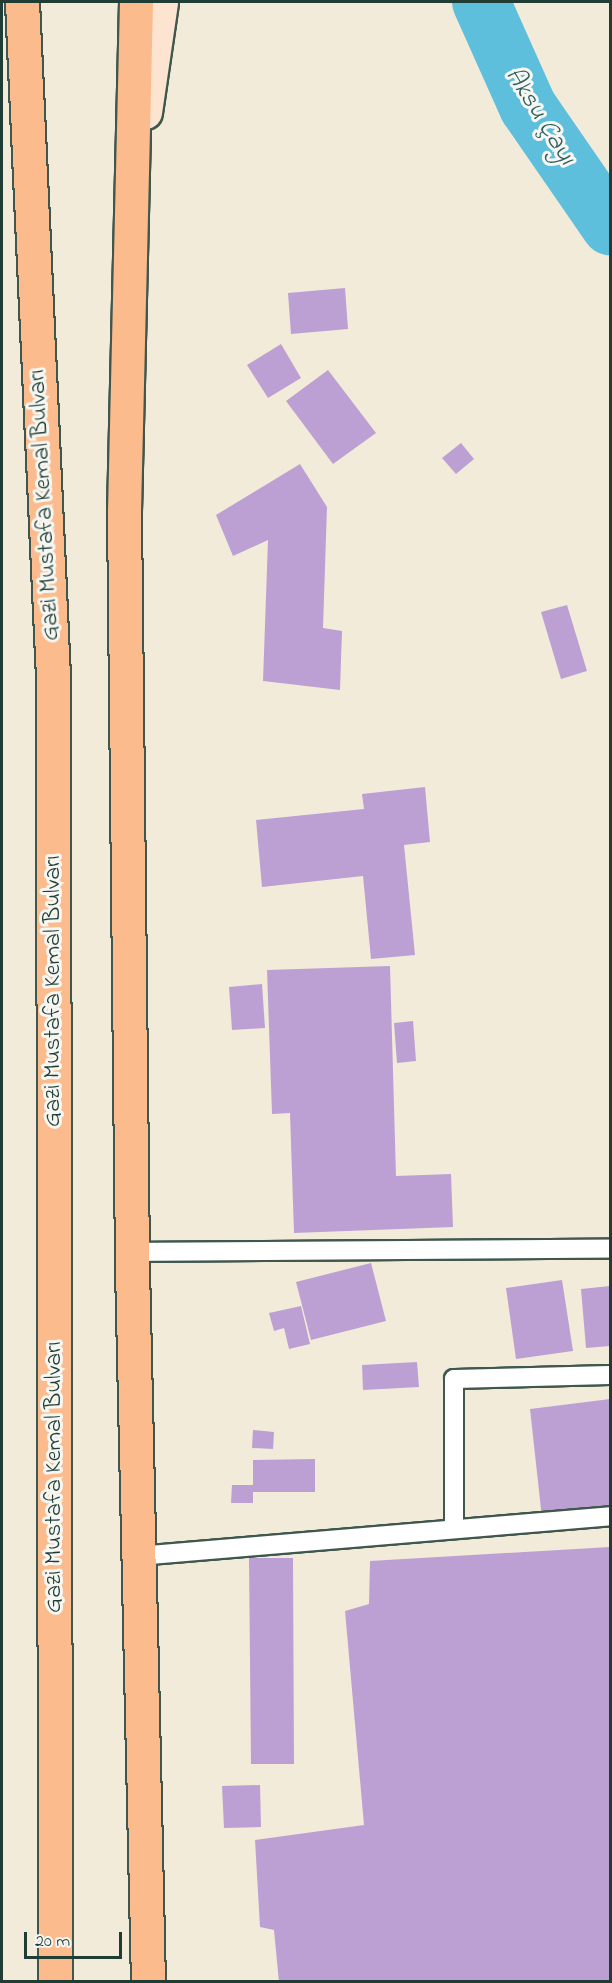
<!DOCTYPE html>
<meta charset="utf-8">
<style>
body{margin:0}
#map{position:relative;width:612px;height:1983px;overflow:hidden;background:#f2ebd9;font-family:"Indie Flower",sans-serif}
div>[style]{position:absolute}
.river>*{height:58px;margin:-29px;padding:0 29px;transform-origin:29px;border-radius:29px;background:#5ebfdc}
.building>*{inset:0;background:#bca0d3}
.roads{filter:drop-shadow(2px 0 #3f574d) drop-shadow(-2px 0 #3f574d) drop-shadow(0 2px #3f574d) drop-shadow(0 -2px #3f574d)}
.lane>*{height:18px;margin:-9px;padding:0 9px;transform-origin:9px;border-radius:9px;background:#fff}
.secondary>*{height:33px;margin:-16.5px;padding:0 16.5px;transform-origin:16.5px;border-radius:16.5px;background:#fde4d1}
.highway>*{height:33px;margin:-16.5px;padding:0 16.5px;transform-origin:16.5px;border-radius:16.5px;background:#fbbb8d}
span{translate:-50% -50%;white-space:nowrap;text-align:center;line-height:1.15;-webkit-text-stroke:6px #f6f6f2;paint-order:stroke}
.street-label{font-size:24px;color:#1f3d34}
.water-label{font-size:26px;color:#2f5e5e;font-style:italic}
.frame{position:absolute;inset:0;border:3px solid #1f3d34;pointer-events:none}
.scale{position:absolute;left:24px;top:1932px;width:98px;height:27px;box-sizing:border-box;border:3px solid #1f3d34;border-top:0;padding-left:8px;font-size:18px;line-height:21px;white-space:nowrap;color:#1f3d34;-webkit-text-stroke:4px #f6f6f2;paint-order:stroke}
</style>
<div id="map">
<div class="river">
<i style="left:481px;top:2px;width:115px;rotate:65.9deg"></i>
<i style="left:528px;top:107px;width:145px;rotate:55.4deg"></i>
</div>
<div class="building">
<i style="clip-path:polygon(345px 288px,348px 329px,291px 334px,288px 293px)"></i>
<i style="clip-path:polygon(281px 344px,301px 378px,268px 398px,247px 365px)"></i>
<i style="clip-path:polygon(328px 370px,376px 433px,333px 464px,286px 401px)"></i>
<i style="clip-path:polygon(461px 443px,474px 459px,456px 474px,442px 458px)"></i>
<i style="clip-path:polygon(300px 464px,327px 507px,323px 628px,342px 631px,340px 690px,263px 681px,268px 540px,233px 556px,216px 515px)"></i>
<i style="clip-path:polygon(567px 605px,587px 671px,561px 679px,541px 612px)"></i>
<i style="clip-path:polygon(425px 787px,430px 842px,404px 845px,415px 955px,371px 959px,363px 876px,262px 887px,256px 820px,364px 809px,362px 794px)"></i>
<i style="clip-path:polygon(390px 966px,396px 1176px,451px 1174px,453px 1227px,294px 1233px,290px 1113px,272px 1114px,267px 970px)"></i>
<i style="clip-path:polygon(262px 984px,265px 1028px,232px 1030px,229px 987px)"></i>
<i style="clip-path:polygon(413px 1021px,416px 1061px,397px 1063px,394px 1023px)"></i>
<i style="clip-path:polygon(371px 1263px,386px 1321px,311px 1340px,296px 1282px)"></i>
<i style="clip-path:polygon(562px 1280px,573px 1351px,516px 1359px,506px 1288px)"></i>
<i style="clip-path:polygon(610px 1286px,610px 1346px,586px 1348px,581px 1289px)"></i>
<i style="clip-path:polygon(301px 1306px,310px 1344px,289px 1349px,284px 1328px,274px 1331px,269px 1313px)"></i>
<i style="clip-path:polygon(417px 1362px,419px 1387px,363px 1390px,362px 1365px)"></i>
<i style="clip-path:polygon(610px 1399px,610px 1510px,542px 1518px,530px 1409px)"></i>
<i style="clip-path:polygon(253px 1430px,274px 1432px,273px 1449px,252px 1448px)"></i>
<i style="clip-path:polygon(315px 1459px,315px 1492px,253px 1492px,253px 1503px,231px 1503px,232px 1485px,253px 1485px,253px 1460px)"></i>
<i style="clip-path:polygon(610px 1547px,610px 1982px,279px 1982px,274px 1930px,260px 1927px,255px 1840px,364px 1825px,345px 1611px,369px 1604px,370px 1561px)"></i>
<i style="clip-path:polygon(249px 1558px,293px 1558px,294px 1764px,251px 1764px)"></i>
<i style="clip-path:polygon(260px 1785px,261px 1827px,224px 1828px,222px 1786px)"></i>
</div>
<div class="roads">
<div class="lane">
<i style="left:131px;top:1252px;width:479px;rotate:-0.4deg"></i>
<i style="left:454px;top:1525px;width:146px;rotate:-90deg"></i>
<i style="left:454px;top:1379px;width:156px;rotate:-1.5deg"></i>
<i style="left:138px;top:1556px;width:474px;rotate:-4.8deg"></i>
</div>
<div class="secondary">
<i style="left:145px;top:112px;width:111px;rotate:-81.7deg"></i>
</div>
<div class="highway">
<i style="left:22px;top:2px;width:677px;rotate:87.37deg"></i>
<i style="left:53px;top:678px;width:1304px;rotate:89.91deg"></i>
<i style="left:136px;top:2px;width:509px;rotate:91.35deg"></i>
<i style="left:124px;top:511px;width:756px;rotate:89.39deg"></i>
<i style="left:132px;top:1267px;width:715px;rotate:88.72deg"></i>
</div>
</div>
<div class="street-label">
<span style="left:45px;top:505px;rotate:-93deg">Gazi Mustafa Kemal Bulvarı</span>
<span style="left:54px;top:991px;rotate:-90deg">Gazi Mustafa Kemal Bulvarı</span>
<span style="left:55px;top:1477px;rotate:-90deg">Gazi Mustafa Kemal Bulvarı</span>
</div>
<div class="water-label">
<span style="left:539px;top:117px;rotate:58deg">Aksu Çayı</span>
</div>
<div class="frame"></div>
<div class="scale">20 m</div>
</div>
